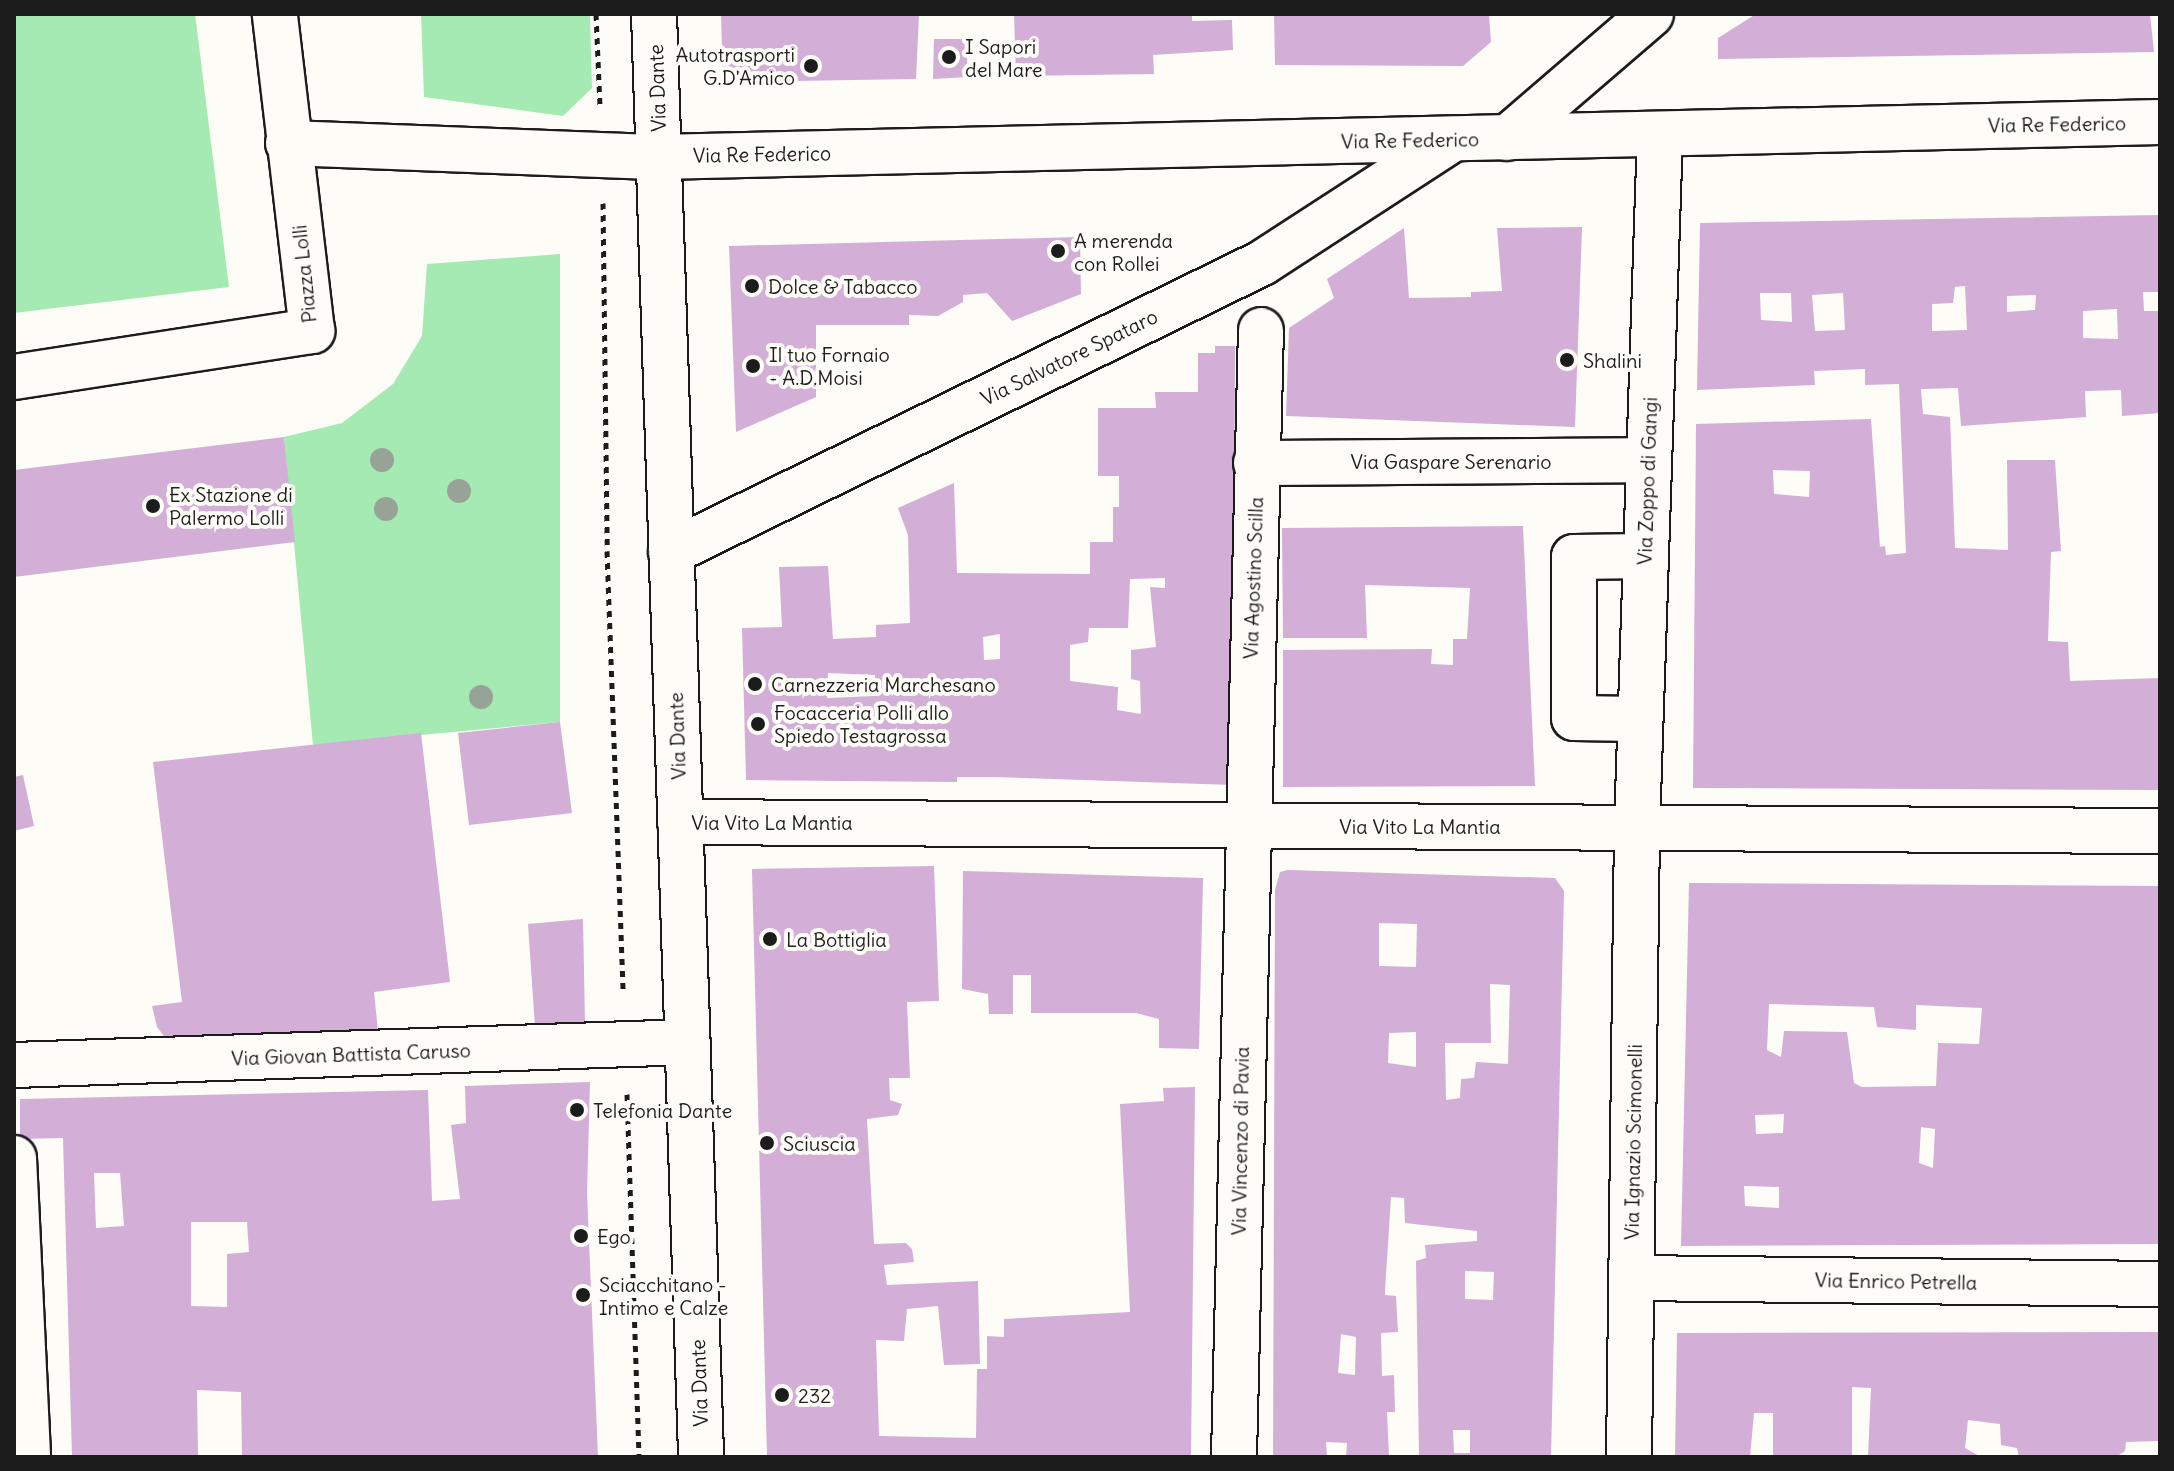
<!DOCTYPE html>
<style>
body{margin:0}
#map{position:relative;width:2174px;height:1471px;overflow:hidden;background:#fdfcf7;font-family:Delius,sans-serif}
div>[style]{position:absolute}
.green>*{inset:0;background:#a5e9b3}
.building>*{inset:0;background:#d3aed7}
.path>*{height:5px;margin-top:-2.5px;transform-origin:0;background:repeating-linear-gradient(90deg,#1c1c1c 0 6px,transparent 0 12px)}
.roads{filter:drop-shadow(2px 0 #1c1c1c) drop-shadow(-2px 0 #1c1c1c) drop-shadow(0 2px #1c1c1c) drop-shadow(0 -2px #1c1c1c)}
.minor>*{height:44px;margin:-22px;padding:0 22px;transform-origin:22px;border-radius:22px;background:#fdfcf7}
.trees>*{width:24px;height:24px;margin:-12px;border-radius:50%;background:#98a397}
.dots>*{width:22px;height:22px;translate:-50% -50%;box-sizing:border-box;border:4px solid #fdfcf7;border-radius:50%}
span{translate:-50% -50%;white-space:nowrap;text-align:center;line-height:1.15;-webkit-text-stroke:8px #fdfcf7;paint-order:stroke}
.poi-label{font-size:20px;color:#1c1c1c}
.left{translate:0 -50%;text-align:left}
.right{translate:-100% -50%;text-align:right}
.street-label{font-size:20px;color:#1c1c1c}
.frame{position:absolute;inset:0;border:16px solid #1c1c1c;pointer-events:none}
</style>
<div id="map">
<div class="green">
<i style="clip-path:polygon(14px 14px,195px 14px,229px 287px,14px 313px)"></i>
<i style="clip-path:polygon(421px 14px,590px 14px,592px 88px,563px 116px,424px 97px)"></i>
<i style="clip-path:polygon(560px 254px,560px 722px,313px 745px,284px 437px,342px 423px,393px 384px,422px 336px,427px 264px)"></i>
</div>
<div class="building">
<i style="clip-path:polygon(721px 14px,919px 14px,916px 79px,723px 82px)"></i>
<i style="clip-path:polygon(1014px 14px,1192px 14px,1192px 21px,1232px 20px,1233px 50px,1153px 55px,1154px 74px,1016px 76px)"></i>
<i style="clip-path:polygon(1274px 14px,1489px 14px,1491px 42px,1463px 66px,1275px 65px)"></i>
<i style="clip-path:polygon(1756px 14px,2150px 14px,2154px 52px,1718px 59px,1718px 38px)"></i>
<i style="clip-path:polygon(934px 39px,966px 39px,968px 77px,933px 79px)"></i>
<i style="clip-path:polygon(evenodd,2160px 215px,2160px 292px,2143px 292px,2144px 311px,2160px 311px,2160px 413px,2122px 416px,2121px 390px,2085px 391px,2086px 417px,1961px 426px,1958px 388px,1921px 389px,1923px 414px,1950px 417px,1955px 548px,2008px 550px,2007px 460px,2055px 460px,2061px 551px,2051px 552px,2048px 641px,2068px 642px,2070px 681px,2160px 678px,2160px 790px,1693px 788px,1696px 424px,1871px 419px,1880px 547px,1885px 546px,1886px 555px,1906px 553px,1899px 384px,1865px 385px,1865px 369px,1814px 371px,1815px 385px,1697px 390px,1700px 223px,2160px 215px,1965px 286px,1967px 330px,1932px 331px,1932px 304px,1953px 303px,1955px 287px,1965px 286px,2160px 215px,1760px 293px,1791px 293px,1792px 322px,1761px 320px,1760px 293px,2160px 215px,1843px 293px,1845px 330px,1815px 331px,1812px 295px,1843px 293px,2160px 215px,2036px 295px,2035px 310px,2007px 312px,2007px 296px,2036px 295px,2160px 215px,2117px 309px,2118px 339px,2083px 338px,2083px 311px,2117px 309px,2160px 215px,1773px 470px,1810px 471px,1809px 497px,1774px 494px,1773px 470px)"></i>
<i style="clip-path:polygon(1582px 227px,1575px 427px,1286px 416px,1289px 328px,1334px 298px,1327px 279px,1404px 228px,1409px 298px,1471px 297px,1471px 292px,1502px 291px,1497px 228px)"></i>
<i style="clip-path:polygon(1080px 237px,1081px 294px,1012px 321px,987px 293px,963px 295px,963px 302px,938px 316px,909px 315px,909px 325px,816px 325px,816px 397px,736px 432px,729px 246px)"></i>
<i style="clip-path:polygon(evenodd,1215px 346px,1235px 346px,1233px 785px,993px 777px,957px 777px,957px 782px,746px 780px,742px 628px,782px 627px,779px 567px,828px 566px,833px 639px,876px 637px,876px 625px,910px 623px,908px 535px,898px 508px,954px 483px,957px 573px,1090px 574px,1090px 542px,1113px 542px,1113px 507px,1119px 507px,1119px 476px,1098px 476px,1098px 408px,1156px 408px,1155px 392px,1198px 392px,1198px 353px,1215px 353px,1215px 346px,1165px 578px,1165px 588px,1150px 587px,1156px 647px,1131px 650px,1131px 679px,1140px 681px,1141px 714px,1117px 710px,1118px 687px,1070px 681px,1070px 645px,1088px 642px,1089px 628px,1128px 628px,1130px 579px,1165px 578px,1215px 346px,1000px 634px,1000px 659px,984px 660px,983px 637px,1000px 634px,1215px 346px,828px 673px,875px 675px,875px 696px,827px 698px,828px 673px)"></i>
<i style="clip-path:polygon(284px 437px,295px 542px,14px 577px,14px 470px)"></i>
<i style="clip-path:polygon(1523px 526px,1535px 786px,1283px 787px,1283px 650px,1432px 649px,1431px 664px,1453px 665px,1453px 639px,1467px 639px,1470px 588px,1365px 585px,1367px 638px,1283px 638px,1282px 528px)"></i>
<i style="clip-path:polygon(560px 722px,572px 813px,469px 825px,458px 733px)"></i>
<i style="clip-path:polygon(421px 733px,450px 982px,374px 992px,379px 1041px,170px 1044px,157px 1027px,152px 1006px,182px 1002px,153px 762px)"></i>
<i style="clip-path:polygon(23px 775px,34px 826px,14px 831px,14px 777px)"></i>
<i style="clip-path:polygon(934px 866px,939px 1001px,907px 1002px,910px 1078px,889px 1078px,890px 1100px,902px 1104px,898px 1115px,867px 1119px,874px 1244px,906px 1243px,912px 1249px,914px 1262px,884px 1265px,887px 1285px,978px 1281px,980px 1364px,944px 1365px,938px 1306px,907px 1309px,904px 1341px,876px 1340px,879px 1436px,976px 1438px,977px 1369px,987px 1369px,987px 1336px,1004px 1337px,1004px 1319px,1130px 1312px,1120px 1104px,1164px 1101px,1163px 1088px,1195px 1087px,1191px 1457px,767px 1457px,752px 869px)"></i>
<i style="clip-path:polygon(evenodd,1288px 870px,1555px 878px,1564px 891px,1551px 1457px,1419px 1457px,1416px 1261px,1426px 1258px,1425px 1245px,1477px 1241px,1477px 1231px,1405px 1223px,1404px 1198px,1391px 1197px,1385px 1290px,1385px 1295px,1396px 1296px,1398px 1332px,1381px 1333px,1382px 1376px,1394px 1375px,1395px 1412px,1387px 1412px,1389px 1457px,1346px 1457px,1347px 1443px,1326px 1442px,1327px 1457px,1273px 1457px,1275px 890px,1280px 872px,1288px 870px,1379px 923px,1417px 924px,1416px 967px,1379px 966px,1379px 923px,1288px 870px,1490px 984px,1510px 985px,1508px 1064px,1476px 1062px,1474px 1078px,1461px 1079px,1460px 1098px,1446px 1100px,1445px 1043px,1491px 1043px,1490px 984px,1288px 870px,1416px 1032px,1416px 1067px,1388px 1063px,1389px 1033px,1416px 1032px,1288px 870px,1465px 1271px,1494px 1272px,1493px 1300px,1465px 1299px,1465px 1271px,1288px 870px,1341px 1334px,1356px 1337px,1355px 1375px,1338px 1373px,1341px 1334px,1288px 870px,1453px 1430px,1470px 1430px,1470px 1453px,1454px 1453px,1453px 1430px)"></i>
<i style="clip-path:polygon(963px 871px,1203px 878px,1199px 1049px,1159px 1048px,1159px 1019px,1136px 1013px,1031px 1013px,1031px 975px,1013px 975px,1013px 1014px,989px 1014px,988px 994px,962px 989px)"></i>
<i style="clip-path:polygon(evenodd,1689px 883px,2160px 886px,2160px 1244px,1681px 1246px,1689px 883px,1769px 1004px,1874px 1007px,1877px 1027px,1916px 1030px,1916px 1005px,1982px 1008px,1979px 1044px,1938px 1043px,1936px 1086px,1862px 1087px,1854px 1083px,1847px 1032px,1784px 1031px,1781px 1057px,1767px 1050px,1769px 1004px,1689px 883px,1784px 1114px,1783px 1133px,1756px 1134px,1755px 1115px,1784px 1114px,1689px 883px,1921px 1127px,1935px 1129px,1933px 1168px,1919px 1163px,1921px 1127px,1689px 883px,1744px 1186px,1779px 1187px,1779px 1208px,1745px 1206px,1744px 1186px)"></i>
<i style="clip-path:polygon(583px 919px,585px 1024px,535px 1027px,528px 924px)"></i>
<i style="clip-path:polygon(evenodd,590px 1082px,587px 1193px,598px 1457px,242px 1457px,241px 1392px,197px 1390px,198px 1457px,72px 1457px,63px 1138px,20px 1139px,20px 1099px,428px 1090px,432px 1201px,460px 1199px,451px 1125px,466px 1123px,465px 1086px,590px 1082px,94px 1173px,120px 1173px,124px 1226px,96px 1228px,94px 1173px,590px 1082px,191px 1222px,247px 1222px,249px 1252px,227px 1254px,227px 1307px,191px 1306px,191px 1222px)"></i>
<i style="clip-path:polygon(2160px 1332px,2160px 1441px,2126px 1442px,2125px 1451px,2116px 1457px,2019px 1457px,2017px 1448px,2001px 1445px,2000px 1424px,1968px 1420px,1965px 1448px,1981px 1457px,1868px 1457px,1871px 1388px,1852px 1387px,1852px 1457px,1773px 1457px,1773px 1413px,1754px 1413px,1750px 1457px,1675px 1457px,1677px 1333px)"></i>
</div>
<div class="path">
<i style="left:596px;top:14px;width:91px;rotate:87.5deg"></i>
<i style="left:603px;top:203px;width:348px;rotate:89.3deg"></i>
<i style="left:607px;top:551px;width:442px;rotate:87.9deg"></i>
<i style="left:627px;top:1094px;width:363px;rotate:88.1deg"></i>
</div>
<div class="roads">
<div class="minor">
<i style="left:654px;top:14px;width:1444px;rotate:88.13deg"></i>
<i style="left:1507px;top:138px;width:190px;rotate:-40.7deg"></i>
<i style="left:288px;top:143px;width:371px;rotate:2.2deg"></i>
<i style="left:659px;top:157px;width:1501px;rotate:-1.34deg"></i>
<i style="left:14px;top:377px;width:302px;rotate:-8.8deg"></i>
<i style="left:312px;top:331px;width:319px;rotate:-96.7deg"></i>
<i style="left:1256px;top:463px;width:391px;rotate:-0.4deg"></i>
<i style="left:671px;top:552px;width:658px;rotate:-26.06deg"></i>
<i style="left:1262px;top:263px;width:228px;rotate:-33deg"></i>
<i style="left:1640px;top:719px;width:66px;rotate:-179.1deg"></i>
<i style="left:1574px;top:718px;width:161px;rotate:-90deg"></i>
<i style="left:1574px;top:557px;width:71px;rotate:-0.8deg"></i>
<i style="left:680px;top:822px;width:1480px;rotate:0.35deg"></i>
<i style="left:14px;top:1065px;width:674px;rotate:-1.95deg"></i>
<i style="left:14px;top:1158px;width:299px;rotate:87.3deg"></i>
<i style="left:1632px;top:1278px;width:528px;rotate:0.65deg"></i>
<i style="left:1234px;top:1457px;width:1127px;rotate:-88.63deg"></i>
<i style="left:1629px;top:1457px;width:630px;rotate:-89.27deg"></i>
<i style="left:1637px;top:827px;width:693px;rotate:-88.1deg"></i>
</div>
</div>
<div class="trees">
<i style="left:382px;top:460px"></i>
<i style="left:459px;top:491px"></i>
<i style="left:386px;top:509px"></i>
<i style="left:481px;top:697px"></i>
</div>
<div class="dots">
<i style="left:949px;top:57px;background:#1c1c1c"></i>
<i style="left:811px;top:66px;background:#1c1c1c"></i>
<i style="left:1058px;top:251px;background:#1c1c1c"></i>
<i style="left:752px;top:286px;background:#1c1c1c"></i>
<i style="left:1567px;top:360px;background:#1c1c1c"></i>
<i style="left:753px;top:366px;background:#1c1c1c"></i>
<i style="left:153px;top:506px;background:#1c1c1c"></i>
<i style="left:755px;top:684px;background:#1c1c1c"></i>
<i style="left:758px;top:724px;background:#1c1c1c"></i>
<i style="left:770px;top:939px;background:#1c1c1c"></i>
<i style="left:577px;top:1110px;background:#1c1c1c"></i>
<i style="left:767px;top:1143px;background:#1c1c1c"></i>
<i style="left:581px;top:1236px;background:#1c1c1c"></i>
<i style="left:583px;top:1295px;background:#1c1c1c"></i>
<i style="left:782px;top:1395px;background:#1c1c1c"></i>
</div>
<div class="poi-label">
<span class="left" style="left:965px;top:58px">I Sapori<br>del Mare</span>
<span class="right" style="left:795px;top:66px">Autotrasporti<br>G.D'Amico</span>
<span class="left" style="left:1074px;top:252px">A merenda<br>con Rollei</span>
<span class="left" style="left:768px;top:286px">Dolce &amp; Tabacco</span>
<span class="left" style="left:769px;top:366px">Il tuo Fornaio<br>- A.D.Moisi</span>
<span class="left" style="left:1583px;top:360px">Shalini</span>
<span class="left" style="left:169px;top:506px">Ex Stazione di<br>Palermo Lolli</span>
<span class="left" style="left:771px;top:684px">Carnezzeria Marchesano</span>
<span class="left" style="left:774px;top:724px">Focacceria Polli allo<br>Spiedo Testagrossa</span>
<span class="left" style="left:786px;top:939px">La Bottiglia</span>
<span class="left" style="left:593px;top:1110px">Telefonia Dante</span>
<span class="left" style="left:783px;top:1143px">Sciuscia</span>
<span class="left" style="left:597px;top:1236px">Ego</span>
<span class="left" style="left:599px;top:1296px">Sciacchitano -<br>Intimo e Calze</span>
<span class="left" style="left:798px;top:1395px">232</span>
</div>
<div class="street-label">
<span style="left:657px;top:88px;rotate:-92deg">Via Dante</span>
<span style="left:2057px;top:124px;rotate:-1deg">Via Re Federico</span>
<span style="left:1410px;top:140px;rotate:-1deg">Via Re Federico</span>
<span style="left:762px;top:154px;rotate:-1deg">Via Re Federico</span>
<span style="left:304px;top:274px;rotate:-96deg">Piazza Lolli</span>
<span style="left:1069px;top:357px;rotate:-26deg">Via Salvatore Spataro</span>
<span style="left:1451px;top:461px">Via Gaspare Serenario</span>
<span style="left:1647px;top:481px;rotate:-88deg">Via Zoppo di Gangi</span>
<span style="left:1253px;top:578px;rotate:-88deg">Via Agostino Scilla</span>
<span style="left:677px;top:736px;rotate:-92deg">Via Dante</span>
<span style="left:772px;top:822px">Via Vito La Mantia</span>
<span style="left:1420px;top:826px">Via Vito La Mantia</span>
<span style="left:351px;top:1054px;rotate:-2deg">Via Giovan Battista Caruso</span>
<span style="left:1240px;top:1141px;rotate:-89deg">Via Vincenzo di Pavia</span>
<span style="left:1633px;top:1142px;rotate:-89deg">Via Ignazio Scimonelli</span>
<span style="left:1896px;top:1281px;rotate:1deg">Via Enrico Petrella</span>
<span style="left:699px;top:1383px;rotate:-92deg">Via Dante</span>
</div>
<div class="frame"></div>
</div>
